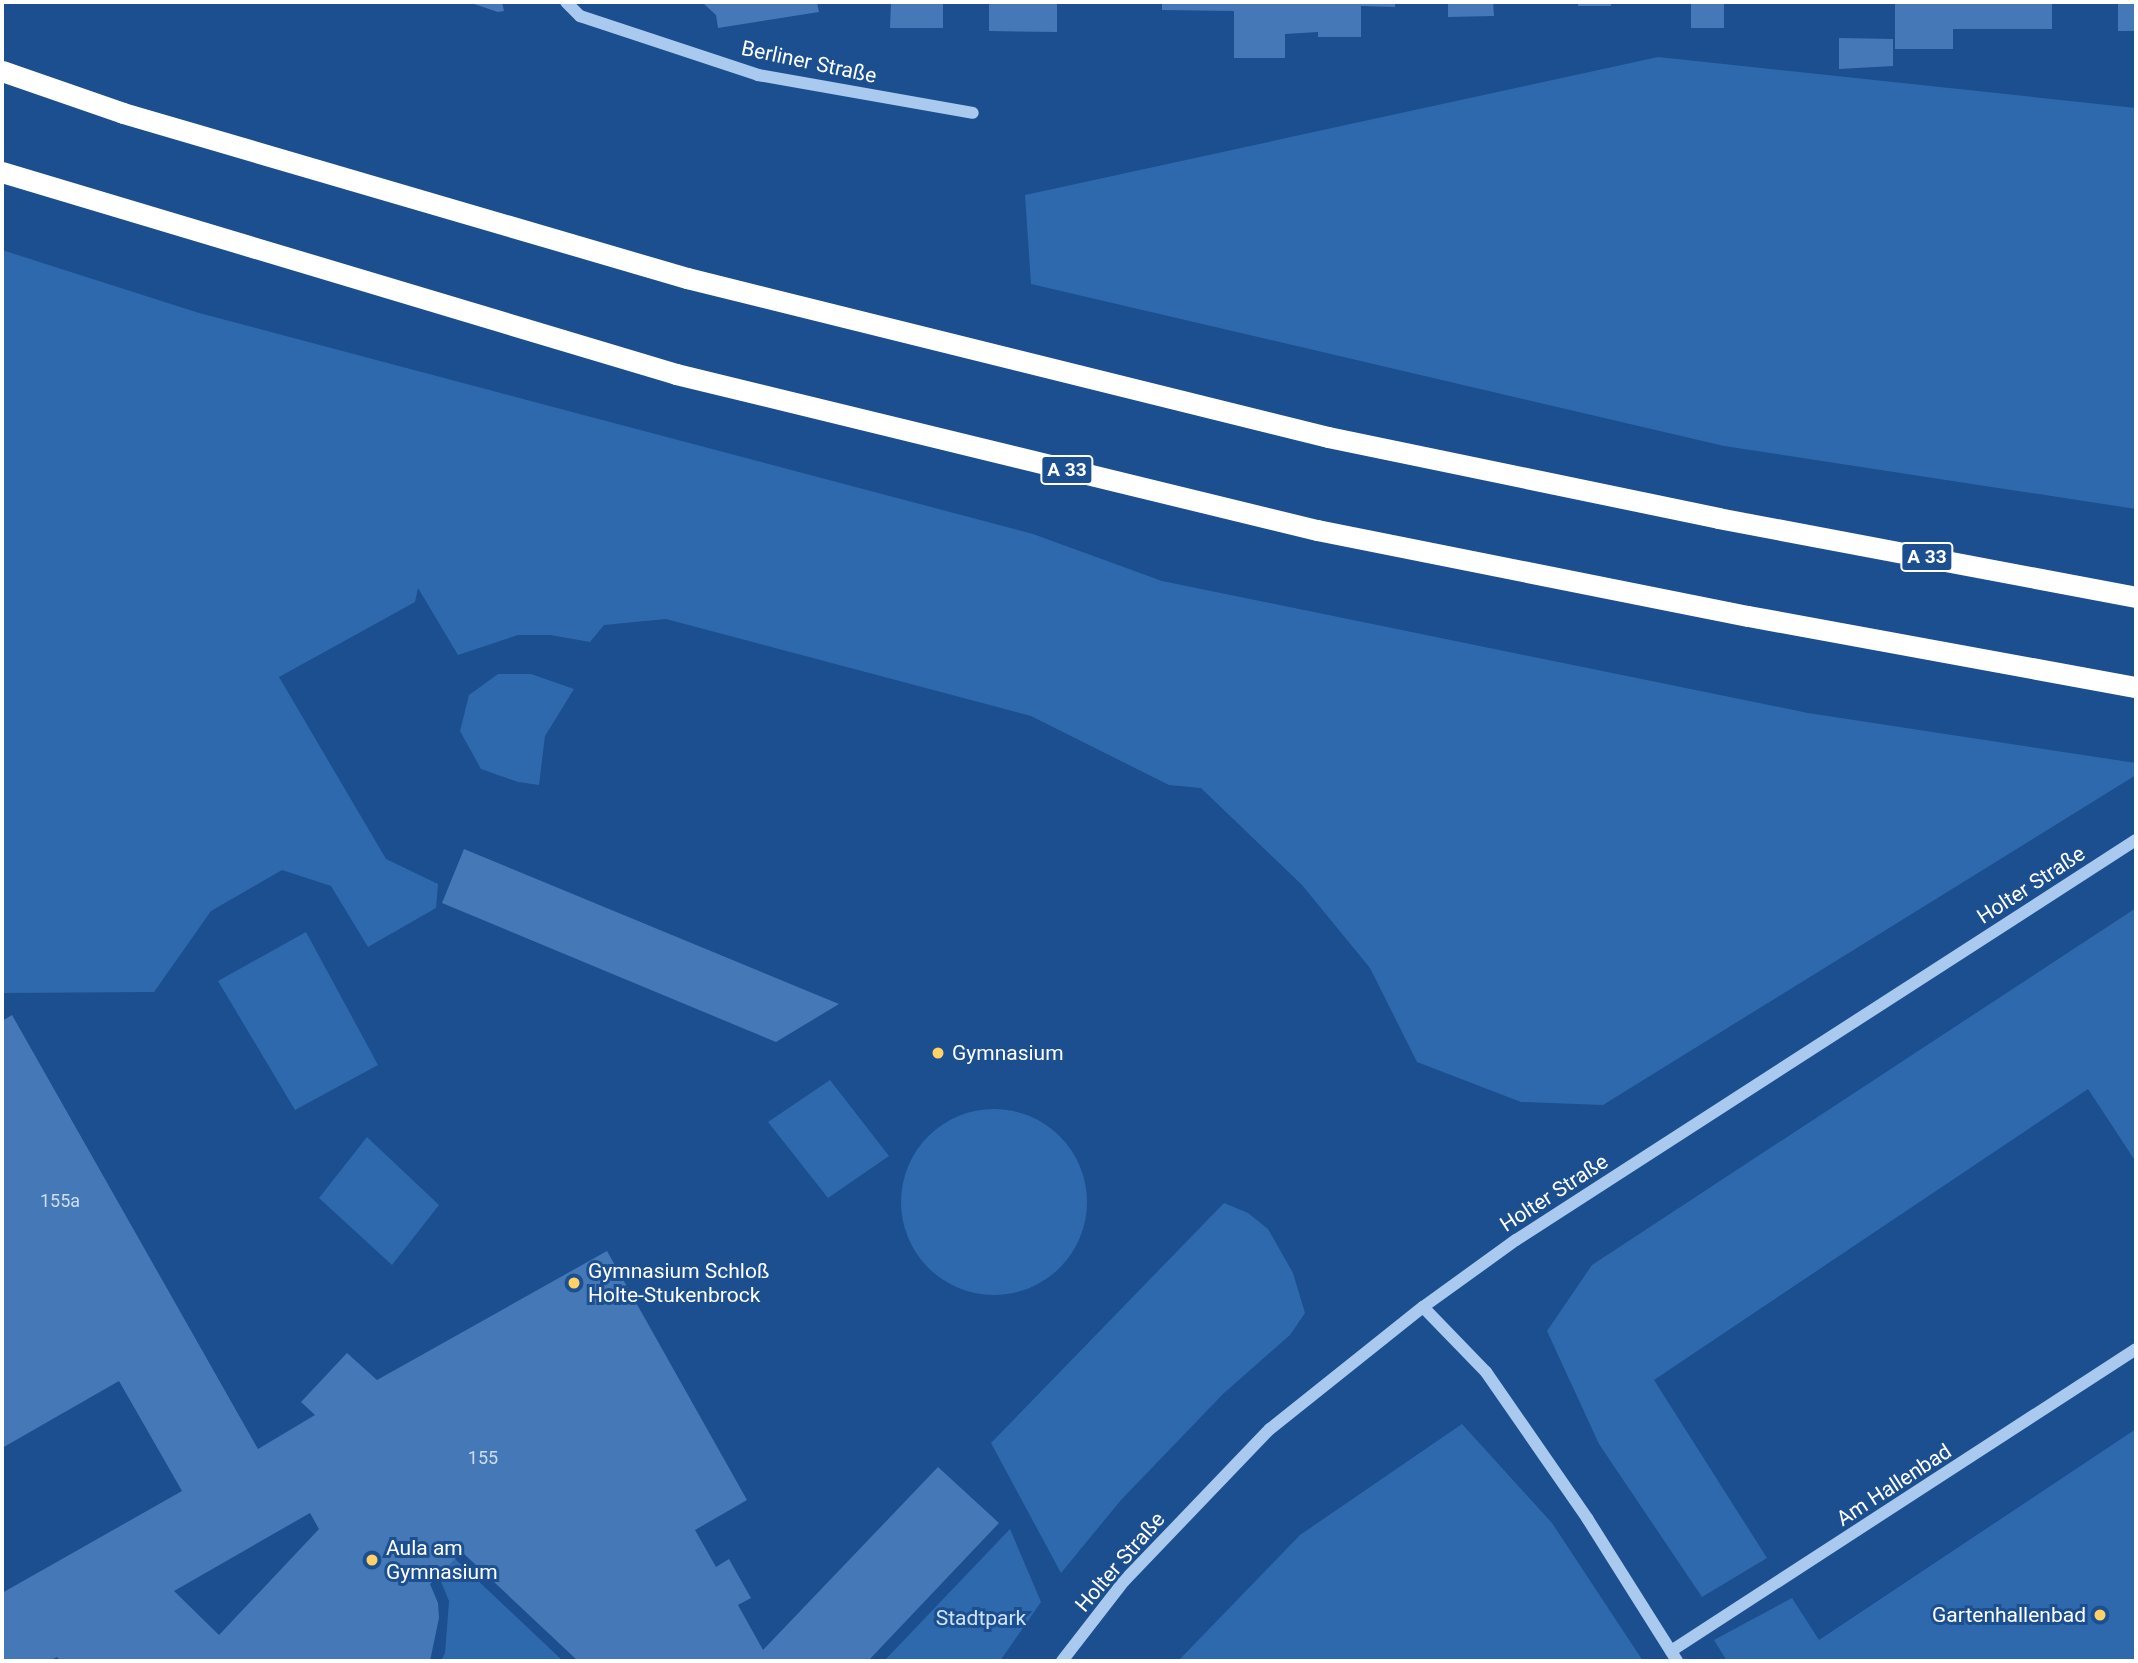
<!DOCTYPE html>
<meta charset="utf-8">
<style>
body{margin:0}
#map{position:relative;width:2138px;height:1663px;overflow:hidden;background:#1b4f8f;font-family:Roboto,sans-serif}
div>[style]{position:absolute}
.green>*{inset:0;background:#2e69ad}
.round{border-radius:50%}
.building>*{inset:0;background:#4478b7}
.minor>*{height:12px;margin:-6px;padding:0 6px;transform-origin:6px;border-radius:6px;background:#a9c9ee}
.highway>*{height:21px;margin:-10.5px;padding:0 10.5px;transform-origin:10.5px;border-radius:10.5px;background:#fff}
.dots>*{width:19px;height:19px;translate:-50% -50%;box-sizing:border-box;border:4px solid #1b4f8f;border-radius:50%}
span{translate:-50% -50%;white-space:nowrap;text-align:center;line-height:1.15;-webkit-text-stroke:6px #1b4f8f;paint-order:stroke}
.number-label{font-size:18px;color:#d0dded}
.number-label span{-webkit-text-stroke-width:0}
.shield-label span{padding:2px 5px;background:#1b4f8f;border:2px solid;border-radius:5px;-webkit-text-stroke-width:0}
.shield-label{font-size:19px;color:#fff;font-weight:700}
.street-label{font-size:21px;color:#fff}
.poi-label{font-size:21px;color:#fff}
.left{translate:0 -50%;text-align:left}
.right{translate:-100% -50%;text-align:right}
.park-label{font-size:21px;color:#cfe3fa}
.frame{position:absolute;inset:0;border:4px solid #fff;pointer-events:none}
</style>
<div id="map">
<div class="green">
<i style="clip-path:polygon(1658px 57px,2136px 108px,2136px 509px,1724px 446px,1031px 284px,1025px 195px)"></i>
<i style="clip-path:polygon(2px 250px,199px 313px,1033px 534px,1162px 581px,1808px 713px,2136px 763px,2136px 775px,1603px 1105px,1521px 1102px,1417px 1062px,1370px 968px,1302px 885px,1201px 788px,1169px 785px,1031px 716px,666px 619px,604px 625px,590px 642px,550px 635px,518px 635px,458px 655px,418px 588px,415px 602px,279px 677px,386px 859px,438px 884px,436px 908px,368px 947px,331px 886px,282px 870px,211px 911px,154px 992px,2px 993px)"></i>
<i style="clip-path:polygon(498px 674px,531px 674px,574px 689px,545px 736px,539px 785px,518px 782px,481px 769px,460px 731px,469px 695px)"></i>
<i style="clip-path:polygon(2136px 908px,2136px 1162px,2088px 1089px,1654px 1380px,1767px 1558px,1702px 1597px,1599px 1444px,1547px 1331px,1592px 1265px)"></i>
<i style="clip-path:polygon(306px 932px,378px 1065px,295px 1110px,218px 981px)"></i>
<i style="clip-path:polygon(830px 1080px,889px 1156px,828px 1198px,768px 1122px)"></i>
<i class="round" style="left:901px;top:1109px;width:186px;height:186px"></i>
<i style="clip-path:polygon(367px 1137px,439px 1205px,392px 1265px,319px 1198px)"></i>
<i style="clip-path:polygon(1224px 1203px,1248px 1213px,1268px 1229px,1293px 1273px,1305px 1313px,1290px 1335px,1223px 1394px,1121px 1500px,1061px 1573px,991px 1443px)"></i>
<i style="clip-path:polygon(1462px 1424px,1552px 1523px,1643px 1661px,1178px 1661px,1300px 1535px)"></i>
<i style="clip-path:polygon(2136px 1429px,2136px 1661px,1727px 1661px,1714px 1640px,1792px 1598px,1819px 1640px)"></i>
<i style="clip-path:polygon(1010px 1529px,1041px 1602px,1000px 1661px,884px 1661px)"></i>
<i style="clip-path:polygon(436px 1541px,563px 1661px,441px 1661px,445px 1653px,449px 1601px,437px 1572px)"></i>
</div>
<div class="building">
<i style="clip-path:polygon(468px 2px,502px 2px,504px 11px,498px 12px)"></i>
<i style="clip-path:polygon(721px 2px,817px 2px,819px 12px,718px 28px,716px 15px,704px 4px)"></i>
<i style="clip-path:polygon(891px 2px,943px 2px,943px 28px,890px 28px)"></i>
<i style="clip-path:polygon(989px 2px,1057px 2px,1057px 32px,989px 31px)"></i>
<i style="clip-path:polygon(1162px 2px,1395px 2px,1395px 7px,1361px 6px,1361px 37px,1318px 37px,1318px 32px,1285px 34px,1285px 58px,1234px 58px,1234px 11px,1162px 10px)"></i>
<i style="clip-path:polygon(1448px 2px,1493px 2px,1494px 16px,1448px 17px)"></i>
<i style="clip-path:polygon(1578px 2px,1611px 2px,1611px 6px,1578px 6px)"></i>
<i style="clip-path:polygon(1895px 2px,2052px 2px,2052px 29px,1953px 29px,1953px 49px,1895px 49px)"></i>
<i style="clip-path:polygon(2118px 2px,2136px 2px,2136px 31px,2118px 31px)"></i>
<i style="clip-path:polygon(1691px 3px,1724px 3px,1724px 28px,1691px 28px)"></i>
<i style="clip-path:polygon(1839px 38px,1893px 39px,1893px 66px,1839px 69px)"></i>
<i style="clip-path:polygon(464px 849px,839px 1004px,776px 1042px,442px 903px)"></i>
<i style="clip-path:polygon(evenodd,12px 1015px,258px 1449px,315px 1415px,301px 1402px,347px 1353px,377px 1380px,607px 1251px,747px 1500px,695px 1530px,716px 1567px,729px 1559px,739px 1577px,751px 1598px,738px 1605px,763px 1650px,938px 1467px,999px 1523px,868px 1661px,578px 1661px,462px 1552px,430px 1584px,438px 1603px,439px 1618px,430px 1661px,61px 1661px,57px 1657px,49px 1661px,2px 1661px,2px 1593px,182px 1491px,119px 1381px,2px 1448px,2px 1021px,12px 1015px,310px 1513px,319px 1529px,219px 1635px,174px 1591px,310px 1513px)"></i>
</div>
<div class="minor">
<i style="left:566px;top:2px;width:20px;rotate:45deg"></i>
<i style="left:580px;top:16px;width:188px;rotate:18.3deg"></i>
<i style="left:758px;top:75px;width:218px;rotate:10deg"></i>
<i style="left:1423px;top:1307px;width:91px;rotate:45.9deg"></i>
<i style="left:1486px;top:1372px;width:178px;rotate:55.3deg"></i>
<i style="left:1587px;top:1518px;width:169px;rotate:57.8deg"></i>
<i style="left:1671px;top:1651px;width:554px;rotate:-33deg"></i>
<i style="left:1062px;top:1661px;width:101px;rotate:-52.2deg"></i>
<i style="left:1124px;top:1581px;width:211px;rotate:-46.2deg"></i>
<i style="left:1270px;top:1429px;width:196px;rotate:-38.6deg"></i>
<i style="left:1423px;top:1307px;width:115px;rotate:-35.8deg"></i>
<i style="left:1516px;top:1240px;width:738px;rotate:-32.83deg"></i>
</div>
<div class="highway">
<i style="left:2px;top:71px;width:128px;rotate:19.1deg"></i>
<i style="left:123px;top:113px;width:588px;rotate:16.31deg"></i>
<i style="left:687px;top:278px;width:660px;rotate:13.93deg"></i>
<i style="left:1328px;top:437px;width:398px;rotate:11.7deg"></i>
<i style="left:1718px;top:518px;width:425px;rotate:10.7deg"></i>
<i style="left:2px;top:172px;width:704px;rotate:16.68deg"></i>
<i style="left:676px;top:374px;width:660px;rotate:13.68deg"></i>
<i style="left:1317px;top:530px;width:439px;rotate:11.3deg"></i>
<i style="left:1748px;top:616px;width:394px;rotate:10.4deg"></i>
</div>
<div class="dots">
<i style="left:938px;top:1053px;background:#ffd166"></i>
<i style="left:574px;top:1283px;background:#ffd166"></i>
<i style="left:372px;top:1560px;background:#ffd166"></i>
<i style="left:2100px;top:1615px;background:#ffd166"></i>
</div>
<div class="number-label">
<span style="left:60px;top:1201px">155a</span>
<span style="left:483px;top:1458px">155</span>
</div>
<div class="shield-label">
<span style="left:1067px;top:470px">A 33</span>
<span style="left:1927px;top:557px">A 33</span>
</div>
<div class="street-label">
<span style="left:809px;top:62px;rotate:12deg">Berliner Straße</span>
<span style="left:2031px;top:885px;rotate:-33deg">Holter Straße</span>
<span style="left:1554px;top:1193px;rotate:-33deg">Holter Straße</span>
<span style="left:1894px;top:1485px;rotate:-33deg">Am Hallenbad</span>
<span style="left:1120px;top:1562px;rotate:-49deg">Holter Straße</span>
</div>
<div class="poi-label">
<span class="left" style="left:952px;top:1053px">Gymnasium</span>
<span class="left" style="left:588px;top:1283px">Gymnasium Schloß<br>Holte-Stukenbrock</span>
<span class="left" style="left:386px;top:1560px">Aula am<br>Gymnasium</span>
<span class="right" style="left:2086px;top:1615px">Gartenhallenbad</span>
</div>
<div class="park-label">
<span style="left:981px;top:1618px">Stadtpark</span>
</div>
<div class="frame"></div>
</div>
